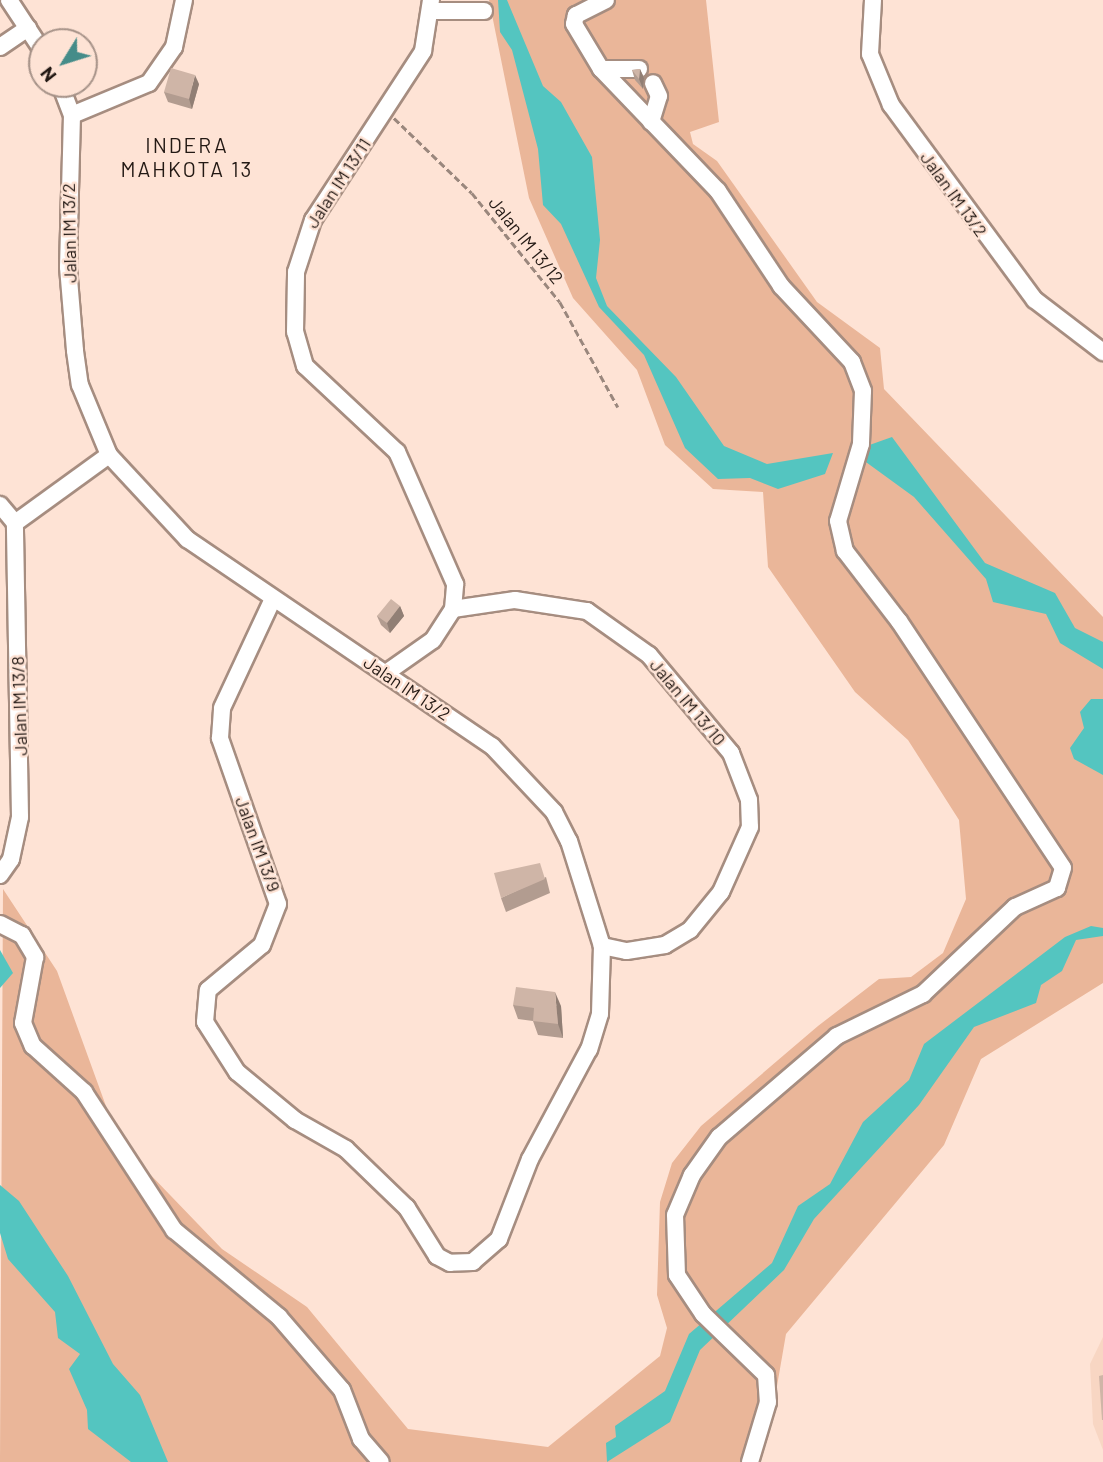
<!DOCTYPE html>
<style>
body{margin:0}
#map{position:relative;width:1103px;height:1462px;overflow:hidden;background:#fee3d5;font-family:Barlow,sans-serif}
div>[style]{position:absolute}
.built>*{inset:0;background:#f8d6c3}
.green>*{inset:0;background:#eab699}
.water>*{inset:0;background:#54c5c0}
.path>*{height:2.5px;margin-top:-1.25px;transform-origin:0;background:repeating-linear-gradient(90deg,#9a877d 0 7px,transparent 0 10.5px)}
.roads{filter:drop-shadow(2px 0 #a68d80) drop-shadow(-2px 0 #a68d80) drop-shadow(0 2px #a68d80) drop-shadow(0 -2px #a68d80)}
.minor>*{height:16px;margin:-8px;padding:0 8px;transform-origin:8px;border-radius:8px;background:#fff}
.wall>*{inset:0;background:#b29c90}
.shaded-wall>*{inset:0;background:#917f75}
.building>*{inset:0;background:#cfb5a7}
span{translate:-50% -50%;white-space:nowrap;text-align:center;line-height:1.15;-webkit-text-stroke:5px #fee3d5;paint-order:stroke}
.street-label{font-size:18px;color:#231914}
.quarter-label{font-size:21px;color:#231914;letter-spacing:2px}
.north{position:absolute;left:28px;top:28px;width:70px;height:70px;box-sizing:border-box;background:#fee3d5;border:2px solid #a69288;border-radius:50%;rotate:232deg;font-size:19px;font-weight:700;line-height:28px;text-align:center;color:#231914}
.north::after{content:'';display:block;margin:auto;width:24px;height:32px;background:#458c89;clip-path:polygon(50% 0,100% 100%,50% 72%,0 100%)}
</style>
<div id="map">
<div class="built">
<i style="clip-path:polygon(1103px 1337px,1103px 1450px,1093px 1424px,1090px 1364px)"></i>
</div>
<div class="green">
<i style="clip-path:polygon(489px 0,706px 0,719px 122px,690px 132px,693px 144px,717px 161px,817px 302px,880px 348px,884px 389px,1103px 617px,1103px 983px,981px 1059px,944px 1145px,786px 1334px,768px 1438px,757px 1462px,0 1462px,3px 889px,57px 971px,119px 1142px,222px 1249px,307px 1307px,408px 1429px,548px 1447px,660px 1356px,667px 1328px,657px 1295px,660px 1202px,672px 1163px,701px 1126px,818px 1026px,879px 979px,911px 977px,943px 953px,966px 899px,959px 820px,908px 740px,855px 692px,768px 567px,763px 492px,713px 489px,665px 445px,637px 370px,573px 298px,529px 198px)"></i>
</div>
<div class="water">
<i style="clip-path:polygon(498px 0,507px 0,543px 86px,561px 102px,592px 157px,600px 240px,596px 278px,607px 306px,676px 377px,724px 446px,767px 464px,833px 453px,825px 474px,778px 489px,750px 478px,718px 479px,685px 448px,644px 355px,599px 307px,561px 224px,543px 205px,538px 149px,512px 50px,500px 32px)"></i>
<i style="clip-path:polygon(892px 437px,985px 563px,1055px 593px,1075px 628px,1103px 642px,1103px 669px,1060px 643px,1046px 614px,993px 602px,986px 579px,914px 497px,859px 457px,861px 448px)"></i>
<i style="clip-path:polygon(1091px 699px,1103px 699px,1103px 775px,1074px 759px,1070px 748px,1084px 728px,1080px 712px)"></i>
<i style="clip-path:polygon(1091px 926px,1103px 928px,1103px 936px,1076px 940px,1062px 971px,1041px 985px,1036px 1003px,974px 1027px,919px 1105px,814px 1219px,784px 1270px,700px 1350px,670px 1422px,607px 1462px,606px 1443px,616px 1437px,615px 1426px,665px 1391px,689px 1334px,772px 1263px,798px 1206px,830px 1184px,863px 1122px,909px 1080px,924px 1044px,1065px 937px)"></i>
<i style="clip-path:polygon(0 950px,13px 973px,0 988px)"></i>
<i style="clip-path:polygon(0 1185px,19px 1201px,68px 1276px,113px 1364px,140px 1395px,168px 1462px,131px 1462px,88px 1429px,87px 1410px,69px 1369px,80px 1354px,58px 1338px,55px 1312px,8px 1259px,0 1233px)"></i>
</div>
<div class="path">
<i style="left:394px;top:118px;width:108px;rotate:43.9deg"></i>
<i style="left:472px;top:193px;width:140px;rotate:51.1deg"></i>
<i style="left:560px;top:302px;width:120px;rotate:61.1deg"></i>
</div>
<div class="roads">
<div class="minor">
<i style="left:9px;top:0;width:60px;rotate:56.6deg"></i>
<i style="left:606px;top:0;width:34px;rotate:153deg"></i>
<i style="left:576px;top:15px;width:9px;rotate:103deg"></i>
<i style="left:574px;top:24px;width:52px;rotate:59deg"></i>
<i style="left:601px;top:69px;width:169px;rotate:46.2deg"></i>
<i style="left:718px;top:191px;width:114px;rotate:56.4deg"></i>
<i style="left:781px;top:286px;width:104px;rotate:46.9deg"></i>
<i style="left:852px;top:362px;width:31px;rotate:69deg"></i>
<i style="left:863px;top:391px;width:53px;rotate:92.2deg"></i>
<i style="left:861px;top:444px;width:80px;rotate:106.6deg"></i>
<i style="left:838px;top:521px;width:31px;rotate:77deg"></i>
<i style="left:845px;top:551px;width:88px;rotate:52.4deg"></i>
<i style="left:899px;top:621px;width:296px;rotate:56.4deg"></i>
<i style="left:1063px;top:868px;width:21px;rotate:107deg"></i>
<i style="left:1057px;top:888px;width:46px;rotate:155.7deg"></i>
<i style="left:1015px;top:907px;width:127px;rotate:136.6deg"></i>
<i style="left:923px;top:994px;width:96px;rotate:154deg"></i>
<i style="left:837px;top:1036px;width:155px;rotate:139.4deg"></i>
<i style="left:719px;top:1137px;width:47px;rotate:125.4deg"></i>
<i style="left:692px;top:1175px;width:43px;rotate:113deg"></i>
<i style="left:675px;top:1215px;width:60px;rotate:88.1deg"></i>
<i style="left:677px;top:1275px;width:47px;rotate:56.3deg"></i>
<i style="left:703px;top:1314px;width:88px;rotate:44.1deg"></i>
<i style="left:766px;top:1375px;width:27px;rotate:86deg"></i>
<i style="left:768px;top:1402px;width:63px;rotate:106.7deg"></i>
<i style="left:873px;top:0;width:54px;rotate:93.2deg"></i>
<i style="left:870px;top:54px;width:55px;rotate:67.6deg"></i>
<i style="left:891px;top:105px;width:242px;rotate:53.6deg"></i>
<i style="left:1035px;top:300px;width:86px;rotate:37.4deg"></i>
<i style="left:430px;top:11px;width:54px"></i>
<i style="left:0;top:47px;width:34px;rotate:-34deg"></i>
<i style="left:601px;top:69px;width:38px"></i>
<i style="left:60px;top:84px;width:33px;rotate:69deg"></i>
<i style="left:72px;top:115px;width:152px;rotate:91.5deg"></i>
<i style="left:68px;top:267px;width:84px;rotate:85.2deg"></i>
<i style="left:75px;top:351px;width:34px;rotate:82deg"></i>
<i style="left:80px;top:385px;width:76px;rotate:67.5deg"></i>
<i style="left:109px;top:455px;width:115px;rotate:47.1deg"></i>
<i style="left:187px;top:539px;width:369px;rotate:34.2deg"></i>
<i style="left:492px;top:746px;width:91px;rotate:46.8deg"></i>
<i style="left:554px;top:812px;width:33px;rotate:63deg"></i>
<i style="left:569px;top:841px;width:110px;rotate:72.6deg"></i>
<i style="left:602px;top:946px;width:68px;rotate:91.7deg"></i>
<i style="left:600px;top:1014px;width:37px;rotate:107deg"></i>
<i style="left:589px;top:1049px;width:125px;rotate:118.2deg"></i>
<i style="left:530px;top:1159px;width:86px;rotate:111.2deg"></i>
<i style="left:499px;top:1239px;width:35px;rotate:139deg"></i>
<i style="left:473px;top:1262px;width:23px;rotate:178deg"></i>
<i style="left:450px;top:1263px;width:15px;rotate:-152deg"></i>
<i style="left:437px;top:1256px;width:57px;rotate:-122deg"></i>
<i style="left:407px;top:1208px;width:85px;rotate:-136deg"></i>
<i style="left:346px;top:1149px;width:59px;rotate:-150.4deg"></i>
<i style="left:295px;top:1120px;width:75px;rotate:-140.4deg"></i>
<i style="left:237px;top:1072px;width:59px;rotate:-122.6deg"></i>
<i style="left:205px;top:1022px;width:32px;rotate:-85deg"></i>
<i style="left:208px;top:990px;width:70px;rotate:-39.8deg"></i>
<i style="left:262px;top:945px;width:44px;rotate:-68.7deg"></i>
<i style="left:278px;top:904px;width:176px;rotate:-109.3deg"></i>
<i style="left:220px;top:738px;width:30px;rotate:-86deg"></i>
<i style="left:222px;top:708px;width:118px;rotate:-65deg"></i>
<i style="left:72px;top:115px;width:83px;rotate:-22.6deg"></i>
<i style="left:149px;top:83px;width:44px;rotate:-55.2deg"></i>
<i style="left:174px;top:47px;width:48px;rotate:-78deg"></i>
<i style="left:651px;top:122px;width:27px;rotate:-73deg"></i>
<i style="left:659px;top:96px;width:14px;rotate:-115deg"></i>
<i style="left:0;top:505px;width:23px;rotate:50deg"></i>
<i style="left:453px;top:609px;width:63px;rotate:-8.3deg"></i>
<i style="left:515px;top:600px;width:73px;rotate:8.7deg"></i>
<i style="left:587px;top:611px;width:76px;rotate:35.4deg"></i>
<i style="left:649px;top:655px;width:128px;rotate:50.1deg"></i>
<i style="left:731px;top:753px;width:50px;rotate:69deg"></i>
<i style="left:749px;top:800px;width:27px;rotate:88deg"></i>
<i style="left:750px;top:827px;width:71px;rotate:114deg"></i>
<i style="left:721px;top:892px;width:49px;rotate:129.2deg"></i>
<i style="left:690px;top:930px;width:29px;rotate:149deg"></i>
<i style="left:665px;top:945px;width:39px;rotate:171deg"></i>
<i style="left:626px;top:951px;width:25px;rotate:-168deg"></i>
<i style="left:386px;top:673px;width:57px;rotate:-35.1deg"></i>
<i style="left:433px;top:640px;width:37px;rotate:-57deg"></i>
<i style="left:453px;top:609px;width:25px;rotate:-85deg"></i>
<i style="left:455px;top:584px;width:144px;rotate:-113.7deg"></i>
<i style="left:397px;top:452px;width:126px;rotate:-136.9deg"></i>
<i style="left:305px;top:366px;width:35px;rotate:-106deg"></i>
<i style="left:295px;top:332px;width:60px;rotate:-89deg"></i>
<i style="left:296px;top:272px;width:55px;rotate:-71.9deg"></i>
<i style="left:313px;top:220px;width:202px;rotate:-56.9deg"></i>
<i style="left:423px;top:51px;width:52px;rotate:-81.1deg"></i>
<i style="left:0;top:875px;width:19px;rotate:-55deg"></i>
<i style="left:11px;top:859px;width:43px;rotate:-77.9deg"></i>
<i style="left:20px;top:817px;width:294px;rotate:-91deg"></i>
<i style="left:15px;top:523px;width:116px;rotate:-35.9deg"></i>
<i style="left:0;top:924px;width:25px;rotate:27deg"></i>
<i style="left:22px;top:935px;width:26px;rotate:59deg"></i>
<i style="left:35px;top:957px;width:67px;rotate:100.3deg"></i>
<i style="left:23px;top:1023px;width:25px;rotate:67deg"></i>
<i style="left:33px;top:1046px;width:69px;rotate:42deg"></i>
<i style="left:84px;top:1092px;width:165px;rotate:56.9deg"></i>
<i style="left:174px;top:1230px;width:136px;rotate:39.6deg"></i>
<i style="left:279px;top:1317px;width:96px;rotate:49.2deg"></i>
<i style="left:342px;top:1390px;width:53px;rotate:68.8deg"></i>
<i style="left:361px;top:1439px;width:30px;rotate:49deg"></i>
</div>
</div>
<div class="wall">
<i style="clip-path:polygon(640px 69px,644px 78px,643px 89px,635px 80px,632px 70px)"></i>
<i style="clip-path:polygon(199px 84px,192px 109px,168px 102px,164px 92px)"></i>
<i style="clip-path:polygon(400px 606px,404px 616px,390px 633px,381px 625px,377px 616px)"></i>
<i style="clip-path:polygon(546px 877px,550px 893px,506px 912px,501px 898px)"></i>
<i style="clip-path:polygon(513px 1005px,561px 1006px,563px 1038px,538px 1035px,533px 1021px,518px 1019px)"></i>
</div>
<div class="shaded-wall">
<i style="clip-path:polygon(640px 69px,644px 78px,643px 89px,639px 79px)"></i>
<i style="clip-path:polygon(195px 75px,199px 84px,192px 109px,189px 99px)"></i>
<i style="clip-path:polygon(400px 606px,404px 616px,390px 633px,387px 623px)"></i>
<i style="clip-path:polygon(555px 992px,561px 1006px,563px 1038px,558px 1024px)"></i>
</div>
<div class="building">
<i style="clip-path:polygon(171px 68px,195px 75px,189px 99px,164px 92px)"></i>
<i style="clip-path:polygon(640px 69px,639px 79px,632px 70px)"></i>
<i style="clip-path:polygon(391px 599px,400px 606px,387px 623px,377px 616px)"></i>
<i style="clip-path:polygon(540px 863px,545px 879px,501px 898px,494px 873px)"></i>
<i style="clip-path:polygon(516px 987px,555px 992px,558px 1024px,533px 1021px,534px 1008px,513px 1005px)"></i>
<i style="clip-path:polygon(1103px 1375px,1103px 1420px,1102px 1420px,1099px 1376px)"></i>
</div>
<div class="street-label">
<span style="left:338px;top:183px;rotate:-57deg">Jalan IM 13/11</span>
<span style="left:954px;top:194px;rotate:54deg">Jalan IM 13/2</span>
<span style="left:69px;top:233px;rotate:-91deg">Jalan IM 13/2</span>
<span style="left:526px;top:240px;rotate:51deg">Jalan IM 13/12</span>
<span style="left:407px;top:688px;rotate:34deg">Jalan IM 13/2</span>
<span style="left:688px;top:702px;rotate:50deg">Jalan IM 13/10</span>
<span style="left:19px;top:706px;rotate:-92deg">Jalan IM 13/8</span>
<span style="left:258px;top:844px;rotate:70deg">Jalan IM 13/9</span>
</div>
<div class="quarter-label">
<span style="left:187px;top:157px">INDERA<br>MAHKOTA 13</span>
</div>
<div class="north">N</div>
</div>
